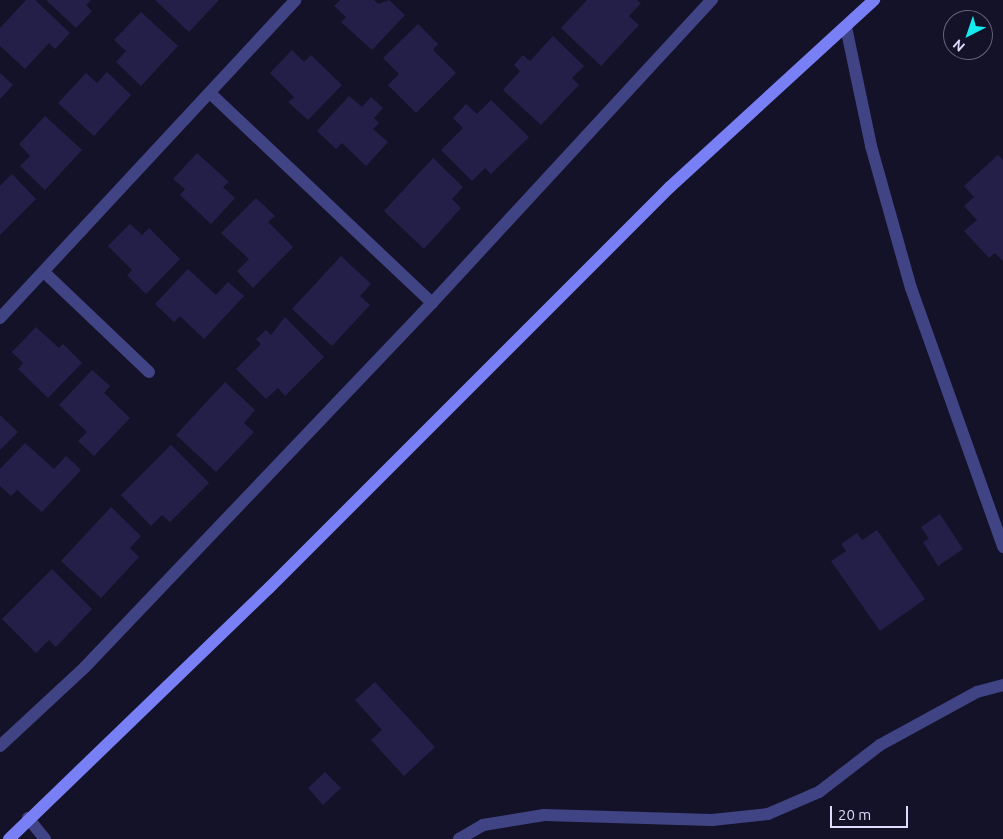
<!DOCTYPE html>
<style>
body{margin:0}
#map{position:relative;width:1003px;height:839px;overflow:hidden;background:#141228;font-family:Ubuntu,sans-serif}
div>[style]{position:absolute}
.building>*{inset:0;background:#241f48}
.minor>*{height:12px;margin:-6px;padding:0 6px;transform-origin:6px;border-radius:6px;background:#404384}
.secondary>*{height:12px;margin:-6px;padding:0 6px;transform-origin:6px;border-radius:6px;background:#7980f6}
span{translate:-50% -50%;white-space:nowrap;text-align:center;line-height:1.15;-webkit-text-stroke:5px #141228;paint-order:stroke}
.north{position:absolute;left:943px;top:10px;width:50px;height:50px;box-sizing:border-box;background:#141228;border:1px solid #64637d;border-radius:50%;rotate:221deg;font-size:14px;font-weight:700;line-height:20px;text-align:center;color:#dddcfd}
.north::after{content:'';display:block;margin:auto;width:18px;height:22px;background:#15eaef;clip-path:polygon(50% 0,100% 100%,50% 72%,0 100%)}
.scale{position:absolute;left:830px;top:806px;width:78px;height:22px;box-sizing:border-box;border:2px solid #dddcfd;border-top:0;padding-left:6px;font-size:15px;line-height:18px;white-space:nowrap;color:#dddcfd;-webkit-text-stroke:4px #141228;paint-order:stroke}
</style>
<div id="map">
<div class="building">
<i style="clip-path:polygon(26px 0,35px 0,70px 33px,55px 49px,49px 43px,25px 69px,0 46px,0 28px)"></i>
<i style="clip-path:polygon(46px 0,91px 0,86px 5px,92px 11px,76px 28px)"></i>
<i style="clip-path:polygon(155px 0,219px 0,189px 32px)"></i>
<i style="clip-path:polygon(340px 0,374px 0,378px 4px,389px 0,405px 15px,372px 50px,341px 22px,346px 17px,334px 6px)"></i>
<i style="clip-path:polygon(587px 0,637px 0,641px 3px,629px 16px,639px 25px,601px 66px,561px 28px)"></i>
<i style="clip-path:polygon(141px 12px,178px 46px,141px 86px,116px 62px,126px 51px,114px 40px)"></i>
<i style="clip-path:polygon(418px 24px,438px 44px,433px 50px,456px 73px,416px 113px,388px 85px,399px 74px,383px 58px)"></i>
<i style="clip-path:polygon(553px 36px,584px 66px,572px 78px,579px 85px,541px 125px,503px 90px,520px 71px,514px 65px,523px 55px,530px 61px)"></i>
<i style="clip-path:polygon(292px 50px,304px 62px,311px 55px,342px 85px,308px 120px,288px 102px,294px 97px,270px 73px)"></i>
<i style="clip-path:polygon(107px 72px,131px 95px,94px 136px,58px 103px,86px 73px,97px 83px)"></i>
<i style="clip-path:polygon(0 73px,13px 85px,0 99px)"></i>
<i style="clip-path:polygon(349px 96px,362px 107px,371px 97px,383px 108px,374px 118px,379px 123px,373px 129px,388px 142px,366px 166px,342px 143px,336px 149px,317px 131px)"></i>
<i style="clip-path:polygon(491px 100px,529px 137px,491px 174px,485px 168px,472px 181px,441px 150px,463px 128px,453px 118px,466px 104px,477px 114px)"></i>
<i style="clip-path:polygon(45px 116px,82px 150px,45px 190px,20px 166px,30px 156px,19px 144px)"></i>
<i style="clip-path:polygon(197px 153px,229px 182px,223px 187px,235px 198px,211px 224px,180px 195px,185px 189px,173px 179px)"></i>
<i style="clip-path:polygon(998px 155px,1003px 160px,1003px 261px,995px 253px,989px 258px,964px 231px,977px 220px,964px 206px,974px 197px,964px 186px)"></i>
<i style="clip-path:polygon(433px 158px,463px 187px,452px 199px,461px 208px,424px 249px,384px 211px)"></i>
<i style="clip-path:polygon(12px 174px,36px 199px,0 235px,0 186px)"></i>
<i style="clip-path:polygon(256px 198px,275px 216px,268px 222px,293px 247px,253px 288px,237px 271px,249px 259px,221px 233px)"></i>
<i style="clip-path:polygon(130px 224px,142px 235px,149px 228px,180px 259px,146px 294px,127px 275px,132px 270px,108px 246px)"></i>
<i style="clip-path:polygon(341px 256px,371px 284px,360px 296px,370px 305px,332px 346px,292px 309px)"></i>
<i style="clip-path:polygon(188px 269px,216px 295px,228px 282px,244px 296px,204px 339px,180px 316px,174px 322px,155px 304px)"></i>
<i style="clip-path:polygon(285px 317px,324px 357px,285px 396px,278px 388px,266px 399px,236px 369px,261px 344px,256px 339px,266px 330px,271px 335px)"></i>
<i style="clip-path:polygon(36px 327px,59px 348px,63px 344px,82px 363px,48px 398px,18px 369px,23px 363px,12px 352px)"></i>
<i style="clip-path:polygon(92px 370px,110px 386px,104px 393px,130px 418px,94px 456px,78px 441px,87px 432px,59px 405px)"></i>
<i style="clip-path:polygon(225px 382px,255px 410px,244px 423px,254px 432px,216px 472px,176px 435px)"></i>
<i style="clip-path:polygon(0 415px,18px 432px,0 450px)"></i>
<i style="clip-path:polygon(25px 443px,54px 469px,66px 456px,81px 470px,42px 512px,17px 490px,11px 496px,0 486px,0 469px)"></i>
<i style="clip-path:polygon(171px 445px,209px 483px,170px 522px,162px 515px,151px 526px,121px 495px)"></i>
<i style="clip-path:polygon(111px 507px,141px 536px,130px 548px,139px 557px,101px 598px,61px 561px)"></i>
<i style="clip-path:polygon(940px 514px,963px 549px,938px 566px,923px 542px,929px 539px,921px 527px)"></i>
<i style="clip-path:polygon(877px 530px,925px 599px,880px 631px,831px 561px,846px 551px,841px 544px,857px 533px,862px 540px)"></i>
<i style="clip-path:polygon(52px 569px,92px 609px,56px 647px,49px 640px,36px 653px,2px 619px)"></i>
<i style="clip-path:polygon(375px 682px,435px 747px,404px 776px,371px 740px,382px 730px,355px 700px)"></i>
<i style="clip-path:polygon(325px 772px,341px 788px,323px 805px,308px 788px)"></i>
</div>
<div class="minor">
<i style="left:846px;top:27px;width:122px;rotate:78.1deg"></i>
<i style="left:871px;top:146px;width:148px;rotate:74.3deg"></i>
<i style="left:911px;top:288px;width:275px;rotate:70.4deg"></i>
<i style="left:210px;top:93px;width:306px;rotate:43.4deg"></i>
<i style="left:44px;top:272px;width:145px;rotate:43.6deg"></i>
<i style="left:0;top:318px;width:434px;rotate:-47.1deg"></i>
<i style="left:0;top:746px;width:116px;rotate:-42.9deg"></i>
<i style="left:85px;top:667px;width:503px;rotate:-46.37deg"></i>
<i style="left:432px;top:303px;width:413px;rotate:-47.3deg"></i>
<i style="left:28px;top:818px;width:27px;rotate:51deg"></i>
<i style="left:459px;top:839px;width:28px;rotate:-30deg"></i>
<i style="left:483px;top:825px;width:62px;rotate:-9.3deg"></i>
<i style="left:544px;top:815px;width:168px;rotate:1.7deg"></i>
<i style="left:712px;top:820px;width:56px;rotate:-6.1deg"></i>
<i style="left:768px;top:814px;width:56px;rotate:-23.3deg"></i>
<i style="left:819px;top:792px;width:77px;rotate:-37.6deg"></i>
<i style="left:880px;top:745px;width:111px;rotate:-28.7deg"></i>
<i style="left:977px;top:692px;width:27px;rotate:-15deg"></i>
</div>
<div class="secondary">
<i style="left:9px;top:839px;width:361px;rotate:-44deg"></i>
<i style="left:269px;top:588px;width:567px;rotate:-45deg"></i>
<i style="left:670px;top:187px;width:277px;rotate:-42.5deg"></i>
</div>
<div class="north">N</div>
<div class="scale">20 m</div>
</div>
